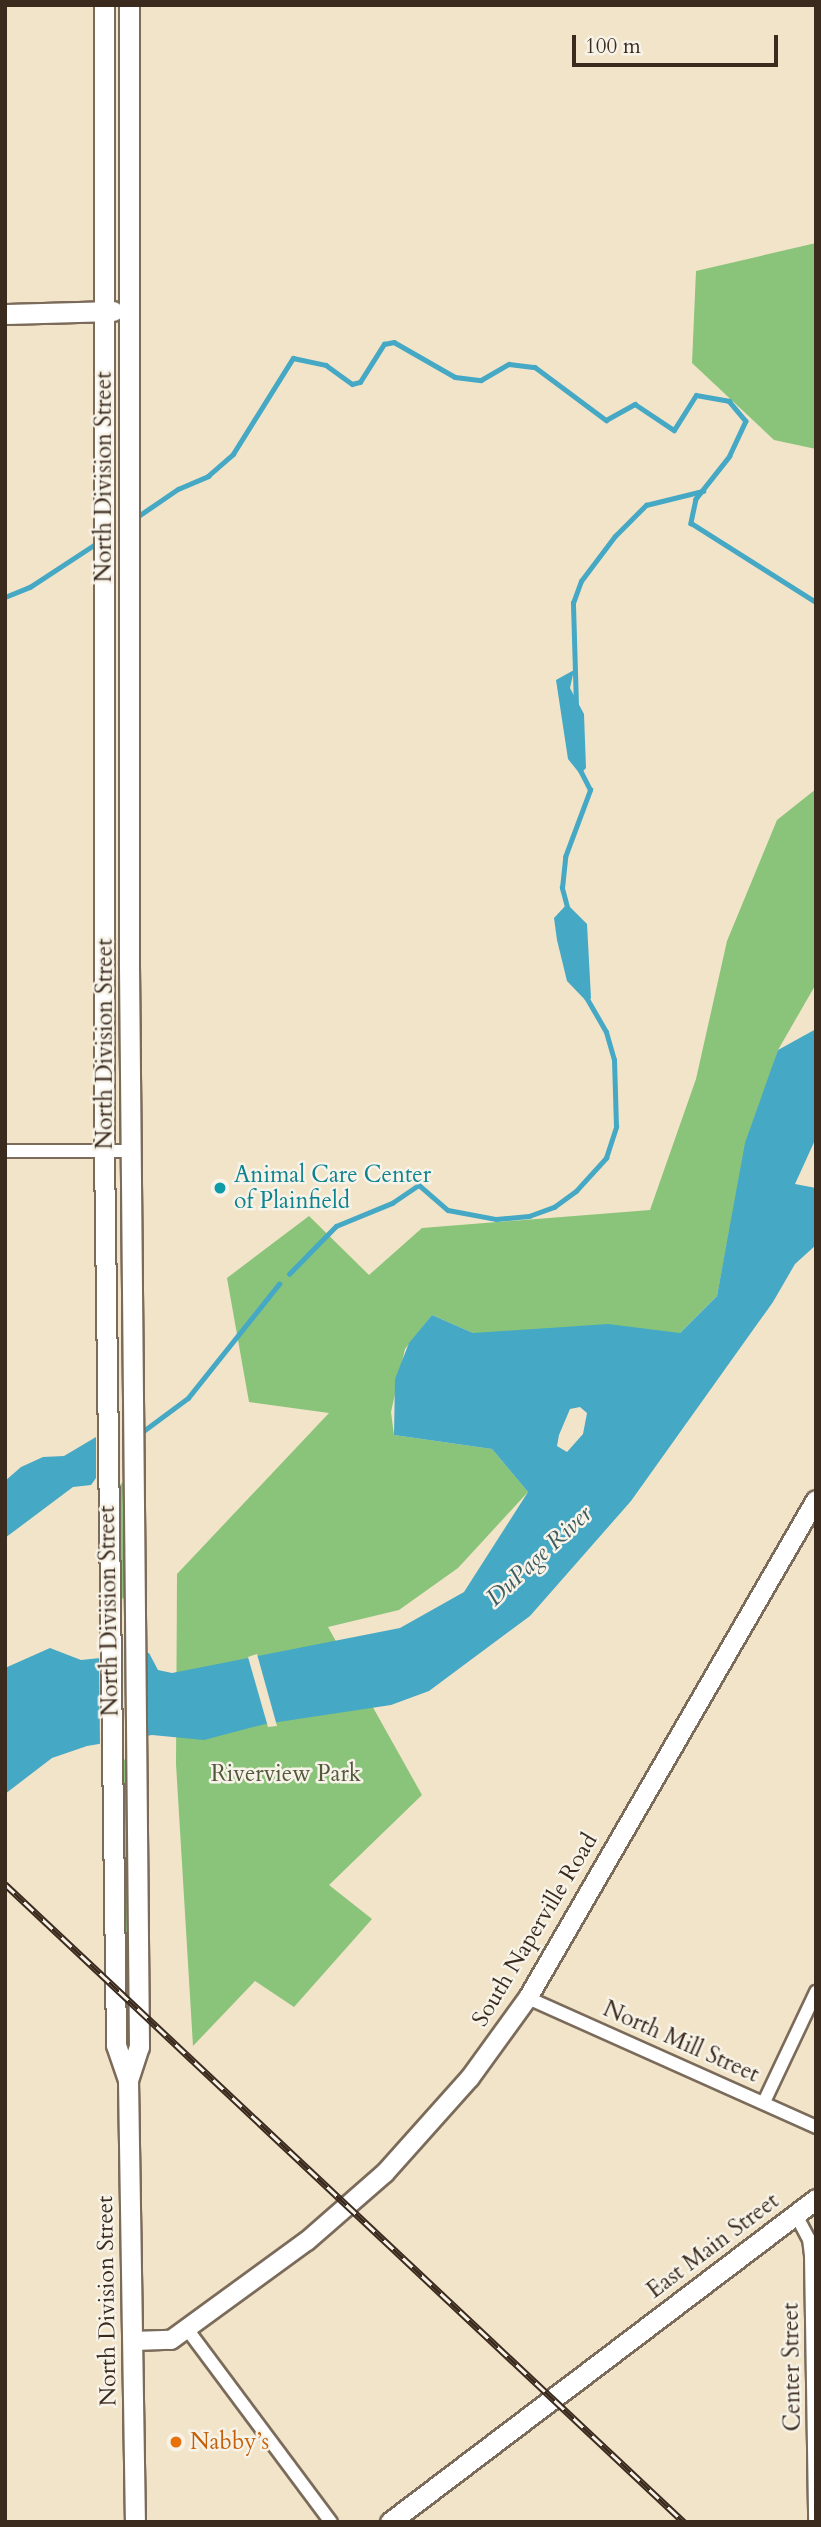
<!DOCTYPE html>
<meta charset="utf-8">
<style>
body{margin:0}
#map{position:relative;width:821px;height:2527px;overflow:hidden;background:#f2e4c9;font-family:Cardo,serif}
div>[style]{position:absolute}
.green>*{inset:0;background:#89c47a}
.water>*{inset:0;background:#45a8c4}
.pier>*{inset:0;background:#f2e4c9}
.stream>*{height:4.5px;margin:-2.25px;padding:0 2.25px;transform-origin:2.25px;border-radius:2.25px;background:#45a8c4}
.roads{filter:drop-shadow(2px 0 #7b6b5a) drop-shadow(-2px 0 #7b6b5a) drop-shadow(0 2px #7b6b5a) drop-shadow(0 -2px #7b6b5a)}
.street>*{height:12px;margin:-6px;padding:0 6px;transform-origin:6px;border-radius:6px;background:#fff}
.secondary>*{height:18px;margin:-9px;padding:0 9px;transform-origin:9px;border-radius:9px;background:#fff}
.primary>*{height:19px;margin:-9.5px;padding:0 9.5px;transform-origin:9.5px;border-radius:9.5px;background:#fff}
.rail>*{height:7px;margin-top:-3.5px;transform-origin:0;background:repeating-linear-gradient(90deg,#f7f3e8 0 13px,#3b2a1e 0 26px);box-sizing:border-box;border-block:2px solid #3b2a1e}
.dots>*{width:19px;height:19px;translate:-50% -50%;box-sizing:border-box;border:4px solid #f7f3e8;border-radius:50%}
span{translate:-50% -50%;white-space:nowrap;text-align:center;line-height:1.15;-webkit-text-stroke:5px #f7f3e8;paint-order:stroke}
.street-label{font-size:23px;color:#3b2a1e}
.culture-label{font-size:23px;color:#0d838f}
.left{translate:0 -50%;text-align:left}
.park-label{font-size:23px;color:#52583a}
.food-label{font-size:23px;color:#c56008}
.water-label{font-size:24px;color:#3f5c60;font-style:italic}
.frame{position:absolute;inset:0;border:7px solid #3b2a1e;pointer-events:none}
.scale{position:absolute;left:572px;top:35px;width:206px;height:32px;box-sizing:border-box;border:4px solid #3b2a1e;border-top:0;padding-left:9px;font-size:21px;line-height:24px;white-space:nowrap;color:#3b2a1e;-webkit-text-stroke:5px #f7f3e8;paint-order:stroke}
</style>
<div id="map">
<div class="green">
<i style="clip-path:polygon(816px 243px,816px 449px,774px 440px,692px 363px,696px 271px)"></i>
<i style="clip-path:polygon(816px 789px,816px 984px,778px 1050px,741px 1171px,717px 1296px,680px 1333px,473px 1333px,432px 1315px,405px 1349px,391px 1412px,394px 1435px,492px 1449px,528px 1492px,458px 1568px,399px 1610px,328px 1627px,422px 1795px,329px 1885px,372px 1919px,294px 2007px,255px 1981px,193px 2046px,176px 1764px,177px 1574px,329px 1413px,249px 1402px,227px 1278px,309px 1216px,369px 1275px,422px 1228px,650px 1210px,696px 1079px,727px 941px,777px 820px)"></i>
<i style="clip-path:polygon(124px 1481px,125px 1597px,122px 1599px,118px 1487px)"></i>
<i style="clip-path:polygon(127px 1759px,130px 2046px,127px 2046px,121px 1760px)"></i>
</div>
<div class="water">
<i style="clip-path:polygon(574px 670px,570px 688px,584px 714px,586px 768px,580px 774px,568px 759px,556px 680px)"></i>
<i style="clip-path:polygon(567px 904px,587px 924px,591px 998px,588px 1003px,567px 981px,557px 940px,554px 918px)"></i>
<i style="clip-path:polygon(evenodd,816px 1029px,816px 1138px,795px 1184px,816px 1188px,816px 1245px,795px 1264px,773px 1302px,631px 1501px,530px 1616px,429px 1691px,391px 1705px,265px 1724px,204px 1740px,152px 1735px,87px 1746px,52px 1758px,5px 1794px,5px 1668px,50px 1648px,81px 1660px,149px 1653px,158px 1670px,172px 1673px,400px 1628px,464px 1592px,528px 1492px,492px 1449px,394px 1435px,395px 1379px,409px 1343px,432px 1315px,473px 1333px,608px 1324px,680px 1333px,717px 1296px,745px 1143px,778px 1050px,816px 1029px,580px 1407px,587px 1413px,583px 1434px,567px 1452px,557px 1446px,559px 1435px,570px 1409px,580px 1407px)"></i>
<i style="clip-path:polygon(96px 1437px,96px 1478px,91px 1485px,73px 1487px,5px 1538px,5px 1481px,21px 1467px,43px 1457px,64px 1456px)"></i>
</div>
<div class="pier">
<i style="clip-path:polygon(147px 1650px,148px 1739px,100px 1747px,99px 1653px)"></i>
<i style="clip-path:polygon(257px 1654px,277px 1726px,268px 1727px,248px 1657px)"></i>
</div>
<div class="stream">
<i style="left:134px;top:519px;width:53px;rotate:-34.3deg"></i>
<i style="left:178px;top:489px;width:33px;rotate:-23deg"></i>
<i style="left:208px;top:476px;width:33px;rotate:-41deg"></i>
<i style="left:233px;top:454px;width:113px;rotate:-58deg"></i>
<i style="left:293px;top:358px;width:34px;rotate:12deg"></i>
<i style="left:326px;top:365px;width:32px;rotate:36deg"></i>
<i style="left:352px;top:384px;width:8px;rotate:-14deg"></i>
<i style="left:360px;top:382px;width:45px;rotate:-57.7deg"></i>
<i style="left:384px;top:344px;width:10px;rotate:-11deg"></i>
<i style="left:394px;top:342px;width:70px;rotate:29.8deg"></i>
<i style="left:455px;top:377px;width:26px;rotate:7deg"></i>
<i style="left:481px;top:380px;width:32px;rotate:-30deg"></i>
<i style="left:509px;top:364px;width:26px;rotate:7deg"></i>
<i style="left:535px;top:367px;width:89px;rotate:36.7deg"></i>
<i style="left:606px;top:420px;width:33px;rotate:-29deg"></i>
<i style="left:635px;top:404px;width:47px;rotate:33.7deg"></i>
<i style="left:674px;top:430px;width:41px;rotate:-57.8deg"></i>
<i style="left:696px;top:395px;width:34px;rotate:10deg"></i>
<i style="left:729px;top:401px;width:26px;rotate:50deg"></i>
<i style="left:746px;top:421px;width:38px;rotate:115deg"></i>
<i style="left:730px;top:456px;width:55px;rotate:128.3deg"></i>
<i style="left:696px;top:499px;width:25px;rotate:102deg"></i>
<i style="left:691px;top:523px;width:148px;rotate:32.3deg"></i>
<i style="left:5px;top:597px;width:27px;rotate:-22deg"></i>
<i style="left:30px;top:587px;width:80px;rotate:-33.3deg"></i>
<i style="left:576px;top:706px;width:103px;rotate:-91.7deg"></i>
<i style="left:573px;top:603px;width:23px;rotate:-70deg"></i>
<i style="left:581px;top:581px;width:56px;rotate:-52.9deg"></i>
<i style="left:615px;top:536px;width:44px;rotate:-45deg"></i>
<i style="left:646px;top:505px;width:59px;rotate:-13.8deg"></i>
<i style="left:567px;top:907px;width:20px;rotate:-105deg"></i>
<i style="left:562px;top:888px;width:31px;rotate:-84deg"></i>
<i style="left:565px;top:857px;width:72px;rotate:-69.5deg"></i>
<i style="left:590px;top:790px;width:22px;rotate:-117deg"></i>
<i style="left:289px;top:1274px;width:67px;rotate:-45.6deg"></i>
<i style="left:336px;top:1226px;width:61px;rotate:-22.3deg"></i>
<i style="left:392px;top:1203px;width:32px;rotate:-34deg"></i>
<i style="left:419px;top:1185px;width:38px;rotate:41deg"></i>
<i style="left:448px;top:1210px;width:49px;rotate:10.6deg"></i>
<i style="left:496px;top:1219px;width:33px;rotate:-5deg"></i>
<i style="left:529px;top:1216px;width:27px;rotate:-20deg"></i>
<i style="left:554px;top:1207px;width:27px;rotate:-36deg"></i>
<i style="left:576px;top:1191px;width:45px;rotate:-47.7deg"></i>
<i style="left:606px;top:1158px;width:33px;rotate:-72deg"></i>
<i style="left:616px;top:1127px;width:67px;rotate:-91.7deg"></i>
<i style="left:614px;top:1060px;width:29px;rotate:-106deg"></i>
<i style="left:606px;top:1032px;width:39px;rotate:-120deg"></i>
<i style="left:138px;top:1435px;width:62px;rotate:-36.5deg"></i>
<i style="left:188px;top:1398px;width:146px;rotate:-51.4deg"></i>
</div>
<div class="roads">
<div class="street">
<i style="left:5px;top:1151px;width:126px"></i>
<i style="left:528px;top:1998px;width:316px;rotate:24.1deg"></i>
<i style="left:764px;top:2102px;width:122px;rotate:-64.7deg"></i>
<i style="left:796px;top:2215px;width:27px;rotate:62deg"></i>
<i style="left:809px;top:2239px;width:17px;rotate:83deg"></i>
<i style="left:811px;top:2256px;width:266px;rotate:89.1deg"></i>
<i style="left:187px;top:2329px;width:241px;rotate:53.3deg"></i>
</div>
<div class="secondary">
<i style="left:133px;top:2341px;width:38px;rotate:-2deg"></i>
<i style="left:171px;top:2340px;width:168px;rotate:-36.1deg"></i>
<i style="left:307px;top:2241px;width:103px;rotate:-41.1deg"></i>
<i style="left:385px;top:2173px;width:127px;rotate:-48.2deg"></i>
<i style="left:470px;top:2078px;width:99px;rotate:-54.1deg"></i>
<i style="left:528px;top:1998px;width:575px;rotate:-59.96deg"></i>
</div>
<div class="primary">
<i style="left:104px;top:5px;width:1146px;rotate:90deg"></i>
<i style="left:104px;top:1151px;width:894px;rotate:89.23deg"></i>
<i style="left:116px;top:2045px;width:37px;rotate:71deg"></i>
<i style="left:128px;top:2080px;width:442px;rotate:89.1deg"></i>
<i style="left:5px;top:314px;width:108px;rotate:-1.6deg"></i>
<i style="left:128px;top:2080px;width:35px;rotate:-72deg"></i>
<i style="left:139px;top:2047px;width:1086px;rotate:-90.53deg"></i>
<i style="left:129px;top:961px;width:956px;rotate:-90deg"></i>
<i style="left:390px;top:2522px;width:535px;rotate:-37.17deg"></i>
</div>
</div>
<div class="rail">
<i style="left:5px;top:1884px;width:932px;rotate:43.22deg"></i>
</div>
<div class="dots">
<i style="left:220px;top:1188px;background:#0f9aa8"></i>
<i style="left:176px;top:2442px;background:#e8710a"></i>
</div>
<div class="street-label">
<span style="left:104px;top:477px;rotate:-90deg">North Division Street</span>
<span style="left:105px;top:1044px;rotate:-90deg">North Division Street</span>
<span style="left:109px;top:1611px;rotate:-91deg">North Division Street</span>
<span style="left:535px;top:1930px;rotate:-59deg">South Naperville Road</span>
<span style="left:681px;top:2042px;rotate:24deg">North Mill Street</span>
<span style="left:713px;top:2246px;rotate:-37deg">East Main Street</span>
<span style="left:107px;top:2301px;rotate:-91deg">North Division Street</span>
<span style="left:792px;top:2367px;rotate:-91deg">Center Street</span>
</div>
<div class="culture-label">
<span class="left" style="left:234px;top:1188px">Animal Care Center<br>of Plainfield</span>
</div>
<div class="park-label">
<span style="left:286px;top:1774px">Riverview Park</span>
</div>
<div class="food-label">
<span class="left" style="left:190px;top:2442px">Nabby’s</span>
</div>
<div class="water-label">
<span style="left:539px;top:1556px;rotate:-43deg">DuPage River</span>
</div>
<div class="frame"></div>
<div class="scale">100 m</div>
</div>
